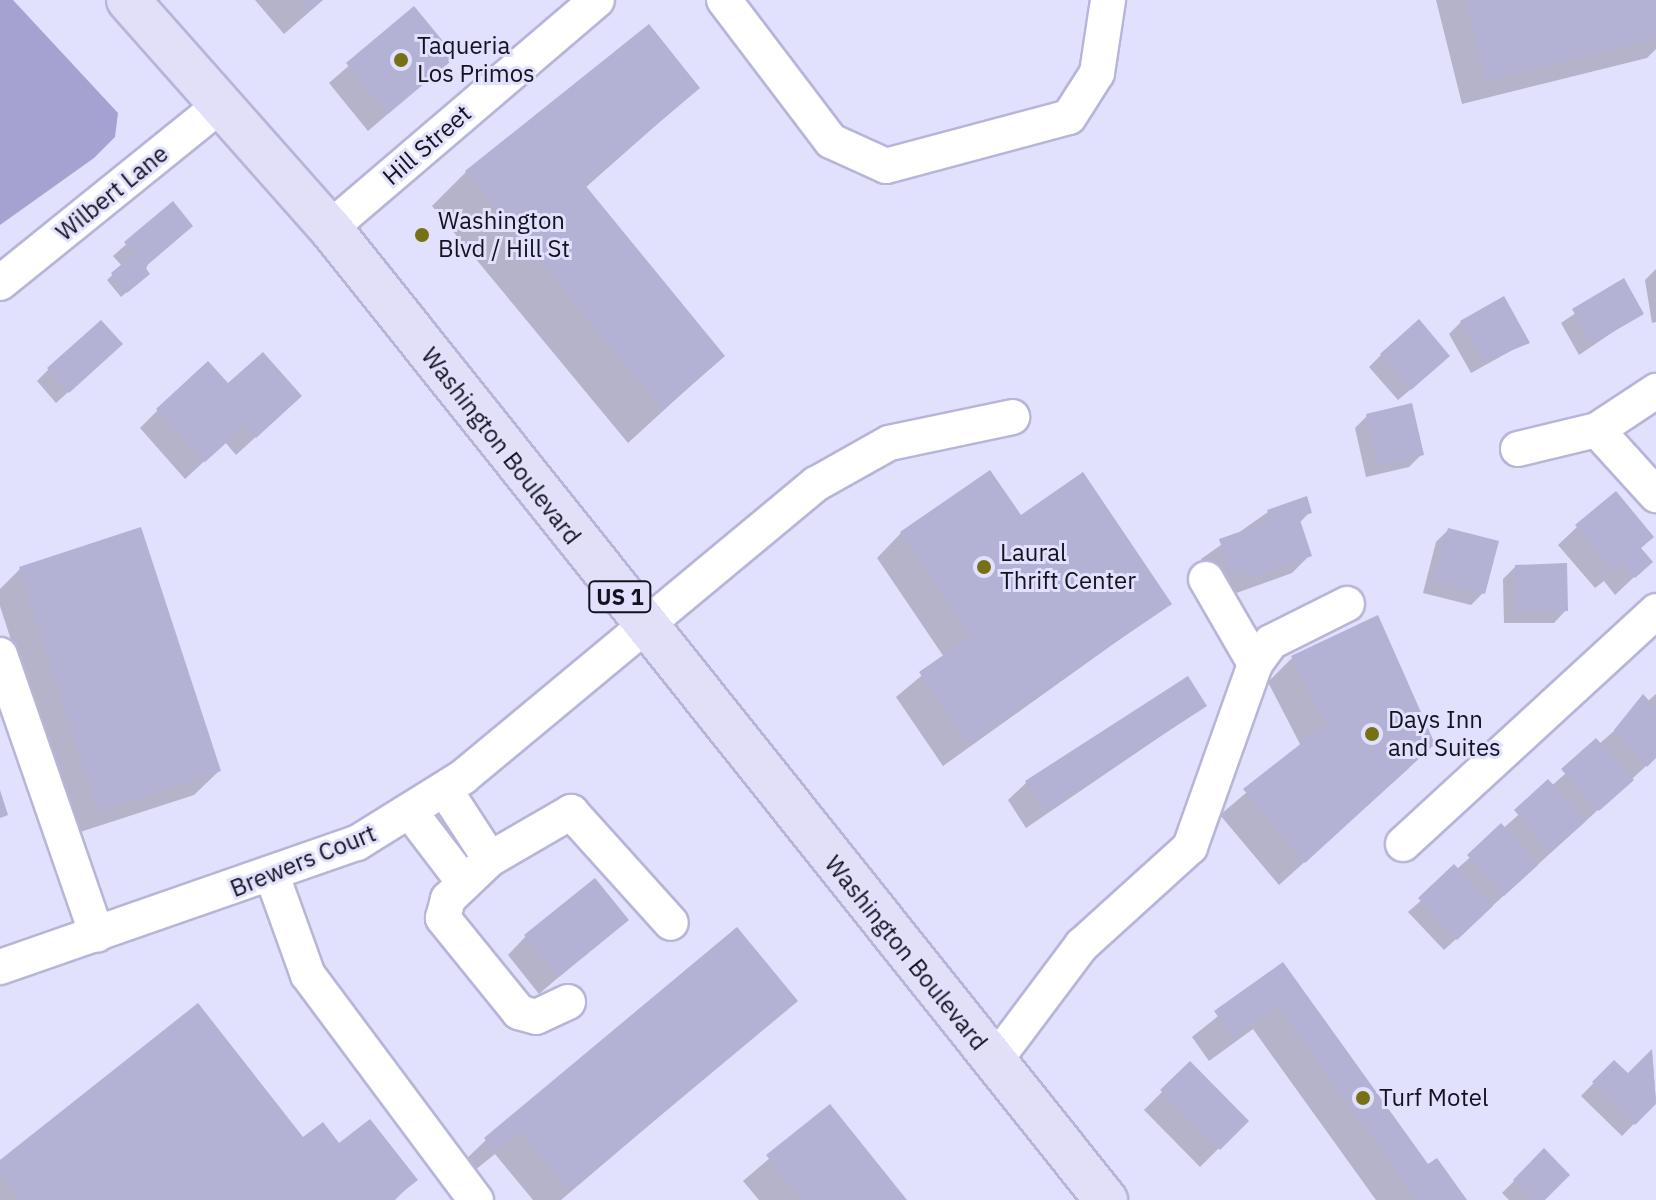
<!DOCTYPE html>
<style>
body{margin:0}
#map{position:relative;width:1656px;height:1200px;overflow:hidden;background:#e1e0fd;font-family:"IBM Plex Sans",sans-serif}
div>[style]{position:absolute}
.forest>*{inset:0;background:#a5a2d2}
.shadow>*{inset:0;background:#0003}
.building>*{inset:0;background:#b3b1d4}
.roads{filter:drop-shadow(2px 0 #b7b5d8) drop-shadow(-2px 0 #b7b5d8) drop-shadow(0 2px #b7b5d8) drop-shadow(0 -2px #b7b5d8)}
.minor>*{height:34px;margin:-17px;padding:0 17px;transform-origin:17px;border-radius:17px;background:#fff}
.major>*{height:42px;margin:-21px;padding:0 21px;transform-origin:21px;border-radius:21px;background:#e1e0f8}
.dots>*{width:22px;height:22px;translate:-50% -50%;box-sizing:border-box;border:4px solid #e1e0fd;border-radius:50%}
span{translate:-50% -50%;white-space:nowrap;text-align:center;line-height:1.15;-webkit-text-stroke:6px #e1e0fd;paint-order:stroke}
.shield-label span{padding:2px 6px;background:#e1e0fd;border:2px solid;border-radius:6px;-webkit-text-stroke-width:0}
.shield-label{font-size:22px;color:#13121e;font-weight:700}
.poi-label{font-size:24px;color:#13121e}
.left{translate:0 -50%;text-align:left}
.street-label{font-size:24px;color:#13121e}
</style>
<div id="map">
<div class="forest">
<i style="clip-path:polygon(0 0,13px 0,118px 113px,115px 137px,94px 158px,0 225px)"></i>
</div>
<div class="shadow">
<i style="clip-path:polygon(255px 0,323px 0,284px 34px)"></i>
<i style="clip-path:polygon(1436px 0,1656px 0,1656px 49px,1647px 58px,1462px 104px)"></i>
<i style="clip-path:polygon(414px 9px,454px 57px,368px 131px,329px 83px)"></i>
<i style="clip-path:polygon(698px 88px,585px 188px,723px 356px,628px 443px,432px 206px,466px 172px)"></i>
<i style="clip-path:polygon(172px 204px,142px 279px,121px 297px,107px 280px,122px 266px,113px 256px)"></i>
<i style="clip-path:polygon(1656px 269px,1656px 322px,1652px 323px,1645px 280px)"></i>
<i style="clip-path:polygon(1623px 281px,1641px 313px,1579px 355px,1561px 323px)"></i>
<i style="clip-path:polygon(1461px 322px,1527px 342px,1471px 373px,1449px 334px)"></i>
<i style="clip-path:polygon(1381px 355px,1436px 368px,1398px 400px,1369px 367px)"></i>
<i style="clip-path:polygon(108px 356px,56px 403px,37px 381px,49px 369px)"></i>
<i style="clip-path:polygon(228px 386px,281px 414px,236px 455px,225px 442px,185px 479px,140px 428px,158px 410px)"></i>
<i style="clip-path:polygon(1367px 416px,1421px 455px,1409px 467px,1366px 477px,1355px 428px)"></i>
<i style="clip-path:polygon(1268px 512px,1310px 512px,1299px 523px,1310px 555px,1292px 573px,1228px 596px,1211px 589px,1201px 559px)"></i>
<i style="clip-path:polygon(1020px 517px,1169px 604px,943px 766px,896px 697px,944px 657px,877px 558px,901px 533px)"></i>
<i style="clip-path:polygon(1577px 527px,1639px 549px,1650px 562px,1615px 595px,1604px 581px,1595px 588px,1558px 545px)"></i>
<i style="clip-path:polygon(1448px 530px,1483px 593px,1471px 605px,1423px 593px,1436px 542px)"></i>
<i style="clip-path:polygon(1515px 567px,1566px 610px,1554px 623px,1504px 623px,1503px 579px)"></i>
<i style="clip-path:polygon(20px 569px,219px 771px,194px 795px,74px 834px,0 606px,0 589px)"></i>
<i style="clip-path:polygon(1292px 658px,1409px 768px,1279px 885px,1220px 815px,1301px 746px,1268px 682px)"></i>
<i style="clip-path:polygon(1656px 694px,1656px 757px,1444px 950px,1408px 912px)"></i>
<i style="clip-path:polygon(1205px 706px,1026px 828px,1008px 800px,1027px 782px)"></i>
<i style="clip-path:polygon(626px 919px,539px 994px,508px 955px,526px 936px)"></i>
<i style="clip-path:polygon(1282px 965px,1428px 1167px,1464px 1200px,1376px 1200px,1253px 1029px,1209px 1061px,1192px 1037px)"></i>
<i style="clip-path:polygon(795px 1001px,561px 1200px,533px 1200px,495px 1154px,470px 1174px,461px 1164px,486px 1140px)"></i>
<i style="clip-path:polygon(1652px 1052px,1656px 1101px,1622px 1136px,1581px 1096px,1614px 1062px,1628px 1076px)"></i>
<i style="clip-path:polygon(1190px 1064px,1246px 1121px,1200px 1167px,1144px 1110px)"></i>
<i style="clip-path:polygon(829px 1107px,904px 1200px,759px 1200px,743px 1181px)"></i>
<i style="clip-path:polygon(302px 1140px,339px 1146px,415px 1180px,395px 1200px,0 1200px,0 1162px)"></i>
<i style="clip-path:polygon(1544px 1151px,1542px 1200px,1509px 1200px,1502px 1193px)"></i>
</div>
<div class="building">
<i style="clip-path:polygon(300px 0,322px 0,309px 11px)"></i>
<i style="clip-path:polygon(1466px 0,1656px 0,1656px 39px,1486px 81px)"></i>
<i style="clip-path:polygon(414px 6px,456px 57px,388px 114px,346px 63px)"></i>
<i style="clip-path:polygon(649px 24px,700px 88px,585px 185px,725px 356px,663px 410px,465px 171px)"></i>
<i style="clip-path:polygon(173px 201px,193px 226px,145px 267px,150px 274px,127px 293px,111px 273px,134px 254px,124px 242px)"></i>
<i style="clip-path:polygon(1624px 278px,1644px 314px,1592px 344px,1572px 309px)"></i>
<i style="clip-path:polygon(1504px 296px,1530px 343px,1483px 362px,1460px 321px)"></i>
<i style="clip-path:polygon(1419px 319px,1450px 356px,1411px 390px,1380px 354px)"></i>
<i style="clip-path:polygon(101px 320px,123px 344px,69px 393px,47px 368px)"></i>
<i style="clip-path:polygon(263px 352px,302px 396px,256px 438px,245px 426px,205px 462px,156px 409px,208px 361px,228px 383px)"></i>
<i style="clip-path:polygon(1412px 403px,1424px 455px,1378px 466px,1366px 414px)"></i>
<i style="clip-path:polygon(990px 470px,1021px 515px,1083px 472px,1172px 604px,967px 743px,919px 672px,971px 636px,900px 532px)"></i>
<i style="clip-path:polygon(1616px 491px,1654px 537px,1641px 548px,1653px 562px,1635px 578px,1623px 564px,1614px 572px,1575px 525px)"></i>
<i style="clip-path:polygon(1307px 496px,1312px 513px,1299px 517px,1312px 556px,1246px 579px,1243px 568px,1230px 572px,1219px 539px,1271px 521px,1267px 510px)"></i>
<i style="clip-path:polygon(141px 527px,221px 771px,98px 812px,19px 567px)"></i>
<i style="clip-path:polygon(1448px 528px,1499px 541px,1485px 594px,1434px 581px)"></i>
<i style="clip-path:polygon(1567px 563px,1568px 611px,1515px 612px,1515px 565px)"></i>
<i style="clip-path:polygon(1378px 615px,1435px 744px,1305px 863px,1243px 789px,1326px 724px,1291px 656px)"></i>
<i style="clip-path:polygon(1188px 676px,1207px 706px,1045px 811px,1025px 781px)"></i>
<i style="clip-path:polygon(1643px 694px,1656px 708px,1656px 758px,1647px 767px,1614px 730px)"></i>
<i style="clip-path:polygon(1596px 738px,1634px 780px,1599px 811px,1561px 769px)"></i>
<i style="clip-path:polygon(1548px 779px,1586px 821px,1551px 852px,1514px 810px)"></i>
<i style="clip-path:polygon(0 790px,8px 815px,0 818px)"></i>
<i style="clip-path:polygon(1501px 823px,1538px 865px,1504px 896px,1467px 855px)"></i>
<i style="clip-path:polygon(1454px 864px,1493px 906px,1457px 940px,1418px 898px)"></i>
<i style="clip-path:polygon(595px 878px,629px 920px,559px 977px,524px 935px)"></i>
<i style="clip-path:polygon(737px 927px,798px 1001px,570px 1191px,520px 1131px,495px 1152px,484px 1138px)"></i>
<i style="clip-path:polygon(1283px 962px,1428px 1164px,1437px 1158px,1467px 1200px,1417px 1200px,1278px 1006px,1234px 1038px,1214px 1011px)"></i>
<i style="clip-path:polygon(198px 1003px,303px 1137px,323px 1122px,339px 1143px,370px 1119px,418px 1180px,392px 1200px,21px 1200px,0 1172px,0 1160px)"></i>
<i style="clip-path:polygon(1652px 1049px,1656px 1104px,1635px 1125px,1592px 1082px,1614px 1060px,1628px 1073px)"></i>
<i style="clip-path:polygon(1190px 1061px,1249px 1121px,1220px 1150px,1160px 1090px)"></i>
<i style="clip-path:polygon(830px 1104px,907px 1200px,802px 1200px,766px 1155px)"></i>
<i style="clip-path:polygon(1544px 1148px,1570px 1175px,1545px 1200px,1533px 1200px,1513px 1180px)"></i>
</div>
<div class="roads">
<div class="minor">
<i style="left:724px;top:0;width:177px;rotate:52.8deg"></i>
<i style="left:831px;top:141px;width:60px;rotate:24.4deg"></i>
<i style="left:886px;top:166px;width:189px;rotate:-15deg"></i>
<i style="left:1069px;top:117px;width:52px;rotate:-57.5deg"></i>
<i style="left:1097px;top:73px;width:74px;rotate:-81.4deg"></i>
<i style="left:330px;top:228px;width:351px;rotate:-40.5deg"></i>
<i style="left:0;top:283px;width:287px;rotate:-38.9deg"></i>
<i style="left:1597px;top:430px;width:88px;rotate:47.8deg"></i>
<i style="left:1518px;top:449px;width:81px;rotate:-13.5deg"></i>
<i style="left:1597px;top:430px;width:71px;rotate:-33.5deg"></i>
<i style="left:1206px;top:579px;width:98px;rotate:60deg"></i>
<i style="left:0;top:655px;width:296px;rotate:70.9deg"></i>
<i style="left:445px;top:790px;width:82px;rotate:56.9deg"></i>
<i style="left:411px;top:813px;width:86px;rotate:52.6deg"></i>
<i style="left:1403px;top:844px;width:344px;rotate:-42.6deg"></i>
<i style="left:273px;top:878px;width:103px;rotate:70.2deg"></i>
<i style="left:308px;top:975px;width:281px;rotate:53.3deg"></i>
<i style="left:0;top:967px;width:378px;rotate:-19.2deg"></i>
<i style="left:357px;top:843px;width:125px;rotate:-31.9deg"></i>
<i style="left:463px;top:777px;width:459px;rotate:-39.7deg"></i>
<i style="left:816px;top:484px;width:84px;rotate:-29.3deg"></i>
<i style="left:889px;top:443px;width:126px;rotate:-11.9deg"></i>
<i style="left:568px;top:1002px;width:35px;rotate:155deg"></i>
<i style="left:536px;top:1017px;width:18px;rotate:-164deg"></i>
<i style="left:519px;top:1012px;width:121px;rotate:-129deg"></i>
<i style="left:443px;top:918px;width:20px;rotate:-75deg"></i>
<i style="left:448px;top:899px;width:58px;rotate:-43.6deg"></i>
<i style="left:490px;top:859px;width:94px;rotate:-30.1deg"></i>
<i style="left:571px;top:812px;width:149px;rotate:48deg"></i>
<i style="left:994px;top:1062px;width:146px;rotate:-53.1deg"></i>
<i style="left:1082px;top:945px;width:146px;rotate:-42.2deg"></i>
<i style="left:1190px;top:847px;width:194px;rotate:-70.4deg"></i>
<i style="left:1255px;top:664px;width:27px;rotate:-54deg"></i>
<i style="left:1271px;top:642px;width:85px;rotate:-26.6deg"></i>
</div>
<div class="major">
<i style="left:128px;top:0;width:305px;rotate:48.5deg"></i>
<i style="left:330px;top:228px;width:1244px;rotate:51.4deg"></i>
</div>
</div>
<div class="dots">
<i style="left:401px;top:60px;background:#757114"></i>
<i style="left:422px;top:235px;background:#757114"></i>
<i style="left:984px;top:567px;background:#757114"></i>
<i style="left:1372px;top:734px;background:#757114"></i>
<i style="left:1363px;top:1098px;background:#757114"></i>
</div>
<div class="shield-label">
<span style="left:620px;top:597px">US 1</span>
</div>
<div class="poi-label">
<span class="left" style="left:417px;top:60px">Taqueria<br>Los Primos</span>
<span class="left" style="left:438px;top:235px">Washington<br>Blvd / Hill St</span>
<span class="left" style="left:1000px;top:567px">Laural<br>Thrift Center</span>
<span class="left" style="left:1388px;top:734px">Days Inn<br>and Suites</span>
<span class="left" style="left:1379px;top:1098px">Turf Motel</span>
</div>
<div class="street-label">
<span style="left:427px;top:145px;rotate:-41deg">Hill Street</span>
<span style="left:112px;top:193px;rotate:-39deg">Wilbert Lane</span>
<span style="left:501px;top:446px;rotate:52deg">Washington Boulevard</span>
<span style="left:303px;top:861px;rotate:-22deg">Brewers Court</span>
<span style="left:906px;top:953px;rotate:51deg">Washington Boulevard</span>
</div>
</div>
